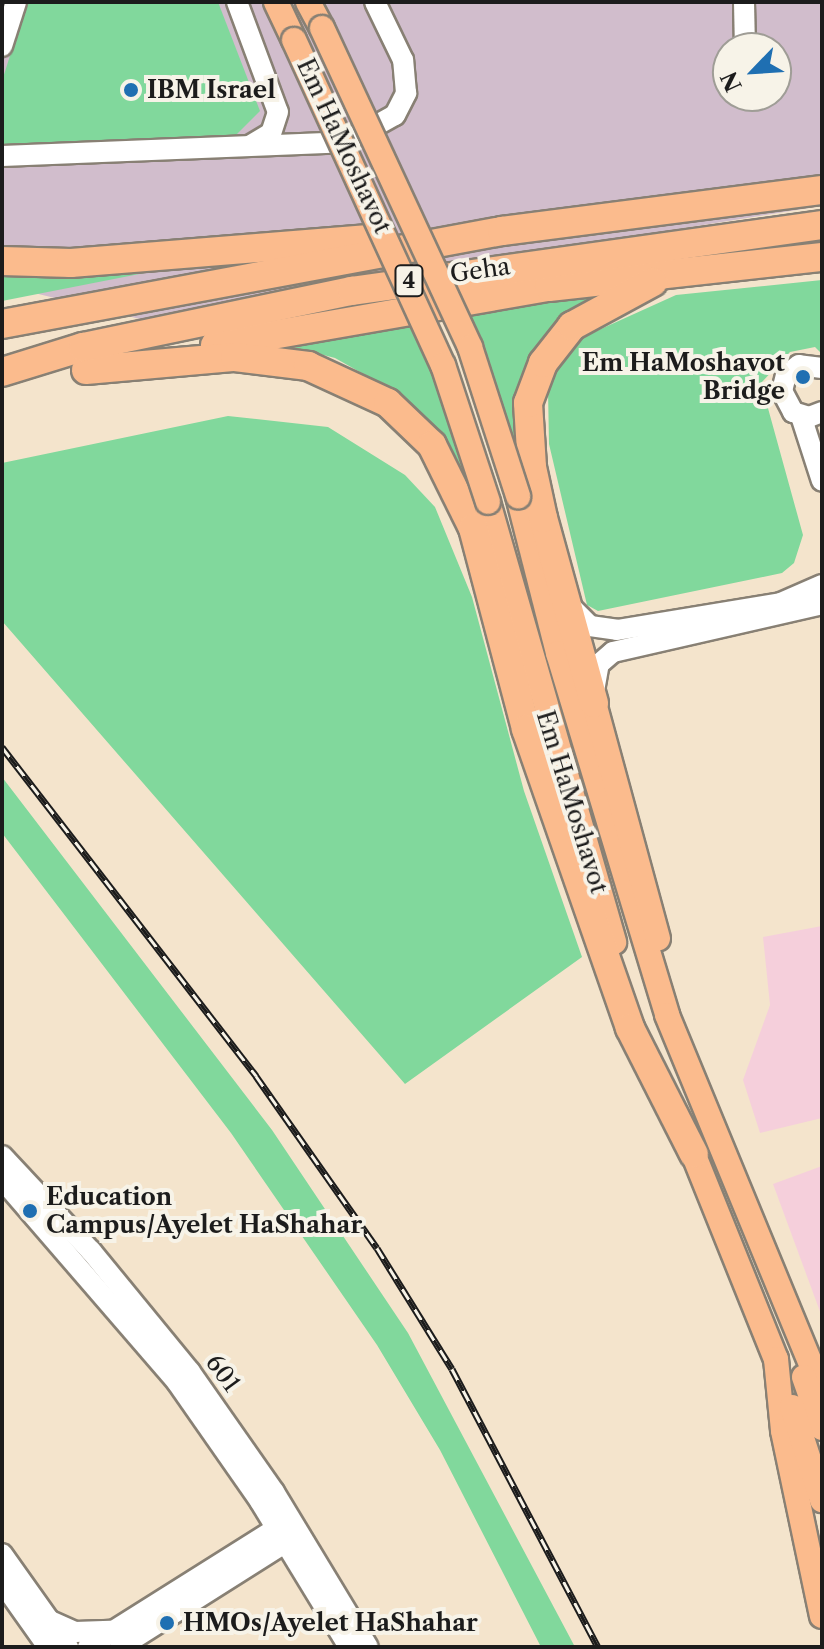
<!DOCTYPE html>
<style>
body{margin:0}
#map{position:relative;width:824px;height:1649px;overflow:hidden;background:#f4e4cc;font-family:"Libre Caslon Text",serif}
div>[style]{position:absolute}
.built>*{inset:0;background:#f5cfdb}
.industrial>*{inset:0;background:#d1bdcc}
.green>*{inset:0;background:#81d89c}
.roads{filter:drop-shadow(2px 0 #888074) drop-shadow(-2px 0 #888074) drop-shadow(0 2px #888074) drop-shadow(0 -2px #888074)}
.minor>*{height:20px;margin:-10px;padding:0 10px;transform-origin:10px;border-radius:10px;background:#fff}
.major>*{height:24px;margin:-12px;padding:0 12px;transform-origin:12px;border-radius:12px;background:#fbbb8d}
.highway>*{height:28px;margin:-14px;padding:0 14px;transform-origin:14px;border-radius:14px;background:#fbbb8d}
.rail>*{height:7px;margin-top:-3.5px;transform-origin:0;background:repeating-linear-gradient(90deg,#f7f3e8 0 12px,#1c1c1c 0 24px);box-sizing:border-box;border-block:2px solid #1c1c1c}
.bridges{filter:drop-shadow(2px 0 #888074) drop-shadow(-2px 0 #888074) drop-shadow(0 2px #888074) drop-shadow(0 -2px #888074)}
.major-bridge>*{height:24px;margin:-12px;padding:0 12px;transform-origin:12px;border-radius:12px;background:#fbbb8d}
.dots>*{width:22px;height:22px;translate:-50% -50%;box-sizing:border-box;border:4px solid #f7f3e8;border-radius:50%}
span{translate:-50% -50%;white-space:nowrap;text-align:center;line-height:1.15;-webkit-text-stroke:8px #f7f3e8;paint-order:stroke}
.shield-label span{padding:2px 6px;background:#f7f3e8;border:2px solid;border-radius:6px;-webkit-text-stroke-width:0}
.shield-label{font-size:22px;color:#1c1c1c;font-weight:700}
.poi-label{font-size:24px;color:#1c1c1c;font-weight:700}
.left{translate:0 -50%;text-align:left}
.right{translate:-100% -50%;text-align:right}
.street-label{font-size:24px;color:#1c1c1c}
.frame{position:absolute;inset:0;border:4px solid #1c1c1c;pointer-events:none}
.north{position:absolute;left:712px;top:32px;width:80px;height:80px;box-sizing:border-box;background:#f7f3e8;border:2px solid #9f9d96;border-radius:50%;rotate:245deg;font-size:22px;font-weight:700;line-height:32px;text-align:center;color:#1c1c1c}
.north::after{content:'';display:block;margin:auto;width:28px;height:36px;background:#1f6fb2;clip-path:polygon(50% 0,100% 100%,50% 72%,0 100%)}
</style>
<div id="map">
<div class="built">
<i style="clip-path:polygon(822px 926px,822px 1118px,760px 1133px,743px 1080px,770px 1005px,763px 937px)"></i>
<i style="clip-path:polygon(822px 1166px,822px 1317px,773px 1184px)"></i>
</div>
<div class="industrial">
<i style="clip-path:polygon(evenodd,2px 2px,822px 2px,822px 206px,291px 291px,148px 321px,2px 285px,2px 2px,728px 48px,776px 48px,776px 96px,728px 96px,728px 48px)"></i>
</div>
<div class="green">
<i style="clip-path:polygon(27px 2px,218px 2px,260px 111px,236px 135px,2px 146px,2px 81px)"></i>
<i style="clip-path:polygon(180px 266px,2px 301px,2px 268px)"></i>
<i style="clip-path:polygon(822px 280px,822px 354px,815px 347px,790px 352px,761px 383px,803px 535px,794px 563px,782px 573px,598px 611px,587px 605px,549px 444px,548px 390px,560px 360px,581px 338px,676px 295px)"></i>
<i style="clip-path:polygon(610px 286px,577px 314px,521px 426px,516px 468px,470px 314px)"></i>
<i style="clip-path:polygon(418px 320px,488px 524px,390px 389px,335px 358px,289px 346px)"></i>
<i style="clip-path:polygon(228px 416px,328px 427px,405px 475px,435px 507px,472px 597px,524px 791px,582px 957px,405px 1084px,2px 621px,2px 463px)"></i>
<i style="clip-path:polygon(2px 777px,272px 1130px,408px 1333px,575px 1647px,541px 1647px,440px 1450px,377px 1345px,231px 1133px,2px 833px)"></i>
</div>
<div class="roads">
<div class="minor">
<i style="left:237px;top:2px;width:117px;rotate:69.6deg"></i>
<i style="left:278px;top:112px;width:22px;rotate:108deg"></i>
<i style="left:271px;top:133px;width:23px;rotate:149deg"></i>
<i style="left:744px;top:2px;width:46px;rotate:88.8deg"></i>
<i style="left:2px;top:46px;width:46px;rotate:-72.3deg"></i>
<i style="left:2px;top:156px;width:330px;rotate:-2.3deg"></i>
<i style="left:332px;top:143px;width:28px;rotate:-17deg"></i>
<i style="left:359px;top:135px;width:41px;rotate:-29.1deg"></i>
<i style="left:395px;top:115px;width:25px;rotate:-63deg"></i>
<i style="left:406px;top:93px;width:33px;rotate:-95deg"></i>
<i style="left:403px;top:60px;width:64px;rotate:-115.8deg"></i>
<i style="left:822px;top:368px;width:23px;rotate:-173deg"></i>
<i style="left:799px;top:365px;width:16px;rotate:142deg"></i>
<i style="left:786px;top:375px;width:16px;rotate:104deg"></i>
<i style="left:782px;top:391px;width:24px;rotate:62deg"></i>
<i style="left:793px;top:412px;width:17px;rotate:17deg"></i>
<i style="left:809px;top:417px;width:14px;rotate:-21deg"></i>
<i style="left:801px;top:416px;width:68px;rotate:72.1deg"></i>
<i style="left:570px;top:606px;width:28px;rotate:45deg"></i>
<i style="left:590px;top:626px;width:27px;rotate:8deg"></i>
<i style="left:617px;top:630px;width:166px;rotate:-9.3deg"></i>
<i style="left:781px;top:603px;width:45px;rotate:-23.7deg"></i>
<i style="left:594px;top:691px;width:27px;rotate:-80deg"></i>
<i style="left:599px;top:664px;width:18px;rotate:-41deg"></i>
<i style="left:613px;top:652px;width:214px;rotate:-12.9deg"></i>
<i style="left:2px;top:1156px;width:130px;rotate:46.9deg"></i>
<i style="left:91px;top:1251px;width:156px;rotate:50.7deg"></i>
<i style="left:190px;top:1372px;width:146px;rotate:55deg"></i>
<i style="left:274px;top:1492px;width:181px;rotate:58.8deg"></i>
<i style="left:2px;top:1179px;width:268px;rotate:49.2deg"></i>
<i style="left:177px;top:1382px;width:145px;rotate:55.1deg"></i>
<i style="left:260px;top:1501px;width:171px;rotate:58.6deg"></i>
<i style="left:2px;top:1554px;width:114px;rotate:54.6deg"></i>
<i style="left:2px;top:1582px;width:80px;rotate:54.7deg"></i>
<i style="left:50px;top:1621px;width:27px;rotate:24deg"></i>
<i style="left:75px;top:1632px;width:36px;rotate:-2deg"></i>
<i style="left:88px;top:1647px;width:223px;rotate:-32.2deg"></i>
<i style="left:277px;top:1528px;width:13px;rotate:-13deg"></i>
<i style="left:120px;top:1647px;width:196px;rotate:-32.3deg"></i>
<i style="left:286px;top:1542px;width:12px;rotate:-66deg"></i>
</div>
<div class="major">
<i style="left:276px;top:2px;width:42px;rotate:64.7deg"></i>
<i style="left:308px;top:2px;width:30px;rotate:62deg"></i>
<i style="left:518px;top:496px;width:162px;rotate:75.7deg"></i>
<i style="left:558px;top:653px;width:378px;rotate:73.2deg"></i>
<i style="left:667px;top:1015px;width:407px;rotate:67.6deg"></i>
<i style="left:488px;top:502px;width:458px;rotate:74deg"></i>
<i style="left:594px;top:703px;width:244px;rotate:74.8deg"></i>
<i style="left:687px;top:1138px;width:238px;rotate:68.1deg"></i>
<i style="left:776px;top:1359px;width:72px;rotate:84.4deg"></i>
<i style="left:783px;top:1431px;width:189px;rotate:78.1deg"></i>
<i style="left:804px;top:1377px;width:54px;rotate:70.6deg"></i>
<i style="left:792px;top:1407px;width:98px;rotate:72.1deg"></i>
</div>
<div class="highway">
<i style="left:2px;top:261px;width:69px;rotate:1.7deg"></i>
<i style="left:71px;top:263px;width:311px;rotate:-4.6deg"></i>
<i style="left:2px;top:324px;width:509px;rotate:-10.54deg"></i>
<i style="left:502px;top:231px;width:323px;rotate:-7.3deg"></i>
<i style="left:215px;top:345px;width:339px;rotate:-9.9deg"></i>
<i style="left:549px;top:287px;width:275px;rotate:-6.3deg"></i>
<i style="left:86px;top:370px;width:150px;rotate:-5deg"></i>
<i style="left:235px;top:357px;width:74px;rotate:7deg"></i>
<i style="left:308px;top:366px;width:88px;rotate:24.8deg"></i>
<i style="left:388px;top:403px;width:61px;rotate:43.7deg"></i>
<i style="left:432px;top:445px;width:93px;rotate:63.7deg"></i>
<i style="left:473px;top:528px;width:208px;rotate:75.2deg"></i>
<i style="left:526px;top:729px;width:317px;rotate:70.8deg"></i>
<i style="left:630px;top:1028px;width:141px;rotate:63.1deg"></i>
<i style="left:2px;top:372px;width:85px;rotate:-17.2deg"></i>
<i style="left:83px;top:347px;width:275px;rotate:-11.8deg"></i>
<i style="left:352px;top:291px;width:475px;rotate:-8deg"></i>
<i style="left:594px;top:703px;width:192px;rotate:-105.4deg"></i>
<i style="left:543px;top:518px;width:52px;rotate:-102.2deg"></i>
<i style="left:532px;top:467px;width:64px;rotate:-93.6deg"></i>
<i style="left:528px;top:403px;width:43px;rotate:-69.4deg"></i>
<i style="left:543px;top:363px;width:47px;rotate:-51.9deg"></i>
<i style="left:572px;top:326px;width:92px;rotate:-28.5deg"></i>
</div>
</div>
<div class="rail">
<i style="left:2px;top:747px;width:416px;rotate:52.3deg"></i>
<i style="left:256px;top:1076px;width:210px;rotate:54.9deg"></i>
<i style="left:377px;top:1248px;width:142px;rotate:58.2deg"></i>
<i style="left:452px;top:1369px;width:314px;rotate:62.3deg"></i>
</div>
<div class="bridges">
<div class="major-bridge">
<i style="left:322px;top:28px;width:352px;rotate:65.1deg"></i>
<i style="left:470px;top:347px;width:157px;rotate:72.1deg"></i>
<i style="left:294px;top:40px;width:358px;rotate:65.4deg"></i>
<i style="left:443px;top:365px;width:144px;rotate:71.8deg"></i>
</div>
</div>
<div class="dots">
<i style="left:131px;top:90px;background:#1f6fb2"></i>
<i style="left:803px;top:377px;background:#1f6fb2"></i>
<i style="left:30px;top:1211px;background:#1f6fb2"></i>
<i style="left:167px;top:1623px;background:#1f6fb2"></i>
</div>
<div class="shield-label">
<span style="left:409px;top:281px">4</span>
</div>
<div class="poi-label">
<span class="left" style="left:147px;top:90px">IBM Israel</span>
<span class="right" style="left:785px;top:377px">Em HaMoshavot<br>Bridge</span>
<span class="left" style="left:46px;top:1211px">Education<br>Campus/Ayelet HaShahar</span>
<span class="left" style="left:183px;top:1623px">HMOs/Ayelet HaShahar</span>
</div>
<div class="street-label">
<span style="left:344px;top:146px;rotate:65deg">Em HaMoshavot</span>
<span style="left:480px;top:270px;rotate:-8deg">Geha</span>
<span style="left:572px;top:802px;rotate:73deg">Em HaMoshavot</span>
<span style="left:223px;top:1373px;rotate:54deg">601</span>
</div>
<div class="frame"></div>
<div class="north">N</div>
</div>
